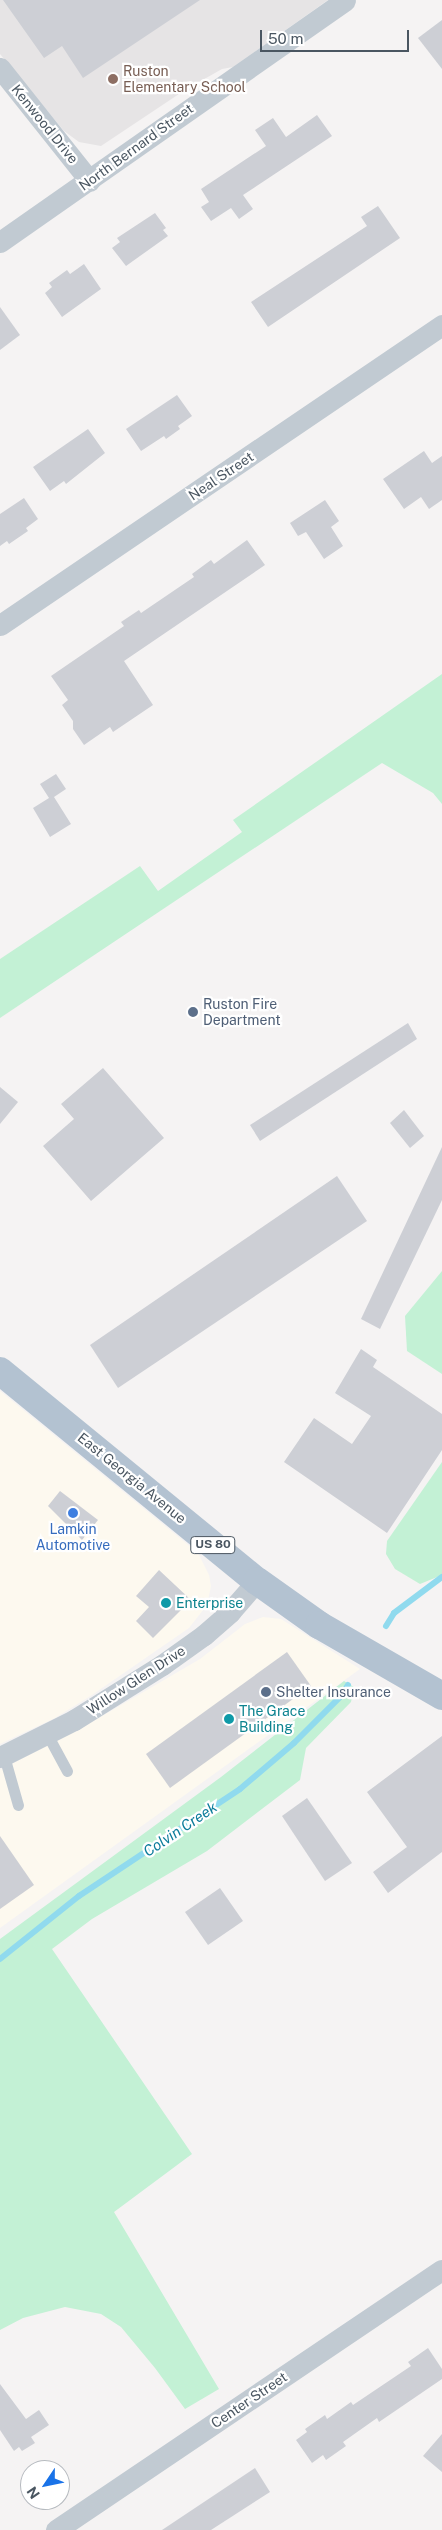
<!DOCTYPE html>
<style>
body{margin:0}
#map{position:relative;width:442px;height:2530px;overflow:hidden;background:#f5f3f3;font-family:"Public Sans",sans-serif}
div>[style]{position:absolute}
.commercial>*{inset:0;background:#fdf9ef}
.education>*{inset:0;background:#e6e4e5}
.green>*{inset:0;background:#c3f1d5}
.stream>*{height:6px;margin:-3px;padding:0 3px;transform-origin:3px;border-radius:3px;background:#90daee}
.building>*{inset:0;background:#cdcfd5}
.lane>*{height:11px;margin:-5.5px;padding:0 5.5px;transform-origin:5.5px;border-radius:5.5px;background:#c1cad2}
.street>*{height:21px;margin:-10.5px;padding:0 10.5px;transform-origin:10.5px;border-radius:10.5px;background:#c1cad2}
.primary>*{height:28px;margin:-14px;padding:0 14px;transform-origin:14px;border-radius:14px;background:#b3c2d1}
.dots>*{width:14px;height:14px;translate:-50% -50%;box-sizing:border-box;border:2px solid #fff;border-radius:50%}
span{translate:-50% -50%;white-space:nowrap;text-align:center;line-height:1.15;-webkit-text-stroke:4.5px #fff;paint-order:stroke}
.shield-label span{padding:1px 4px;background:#fff;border:1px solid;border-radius:4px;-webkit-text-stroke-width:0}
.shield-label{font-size:12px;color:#4a5661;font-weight:700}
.education-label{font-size:14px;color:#785e54}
.left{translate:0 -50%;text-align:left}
.street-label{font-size:14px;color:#4a5661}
.service-label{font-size:14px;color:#4e5e75}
.shop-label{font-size:14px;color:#366cbe}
.culture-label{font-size:14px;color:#0d838f}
.water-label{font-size:15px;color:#0c7c9b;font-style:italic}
.north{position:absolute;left:20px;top:2460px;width:50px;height:50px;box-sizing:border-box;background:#fff;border:1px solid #b7bbc0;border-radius:50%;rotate:236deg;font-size:14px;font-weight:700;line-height:20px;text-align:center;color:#4a5661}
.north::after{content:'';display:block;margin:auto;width:18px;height:22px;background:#1a73e8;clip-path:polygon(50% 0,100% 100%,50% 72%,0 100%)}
.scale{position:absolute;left:260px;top:30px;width:149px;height:22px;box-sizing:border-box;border:2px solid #4a5661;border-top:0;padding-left:6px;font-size:15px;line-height:18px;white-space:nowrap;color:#4a5661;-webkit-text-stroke:4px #fff;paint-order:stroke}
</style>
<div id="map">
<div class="commercial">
<i style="clip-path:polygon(0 1391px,198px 1553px,209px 1575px,211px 1586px,207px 1605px,189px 1628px,92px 1695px,55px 1718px,0 1744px)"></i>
<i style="clip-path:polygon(263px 1617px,281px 1619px,360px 1669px,0 1928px,0 1770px,80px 1729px,200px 1659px,245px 1624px)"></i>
</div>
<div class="education">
<i style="clip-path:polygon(0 0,328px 0,233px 67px,222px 69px,185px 90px,101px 146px,79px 142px,64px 131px,0 54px)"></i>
</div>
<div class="green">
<i style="clip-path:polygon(442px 674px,442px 804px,433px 793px,382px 763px,0 1018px,0 959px,140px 866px,158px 891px,242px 832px,233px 820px)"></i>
<i style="clip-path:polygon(442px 1271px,442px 1374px,407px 1351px,405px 1316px)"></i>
<i style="clip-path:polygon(442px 1462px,442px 1575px,420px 1584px,395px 1569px,386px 1554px,387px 1541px)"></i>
<i style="clip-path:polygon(344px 1681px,354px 1687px,351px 1702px,306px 1748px,300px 1780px,207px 1851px,92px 1919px,52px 1949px,192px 2154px,114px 2212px,219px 2389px,185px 2409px,155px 2368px,121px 2327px,101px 2314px,65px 2307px,23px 2318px,0 2330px,0 1939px,221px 1777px)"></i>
</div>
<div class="stream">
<i style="left:386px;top:1626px;width:15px;rotate:-58deg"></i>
<i style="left:394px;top:1613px;width:60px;rotate:-36.9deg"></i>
<i style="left:0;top:1959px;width:101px;rotate:-38.6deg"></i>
<i style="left:79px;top:1896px;width:193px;rotate:-33.6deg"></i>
<i style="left:240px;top:1789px;width:71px;rotate:-40.4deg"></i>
<i style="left:294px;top:1743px;width:66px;rotate:-45deg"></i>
<i style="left:341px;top:1696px;width:13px;rotate:-58deg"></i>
</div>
<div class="building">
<i style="clip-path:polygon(3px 0,200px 0,83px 78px,62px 46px,44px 58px)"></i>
<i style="clip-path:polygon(442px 20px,442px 69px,418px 38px)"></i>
<i style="clip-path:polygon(317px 115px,332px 136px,243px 195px,253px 209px,239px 219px,231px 208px,211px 221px,201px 207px,209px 202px,201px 189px,266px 146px,255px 130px,273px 118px,286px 137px)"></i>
<i style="clip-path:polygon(378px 206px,400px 238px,268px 327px,251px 302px,367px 226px,361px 217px)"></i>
<i style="clip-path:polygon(155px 213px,166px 228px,163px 230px,168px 236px,126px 266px,112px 248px,120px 242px,117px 238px)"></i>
<i style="clip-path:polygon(84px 264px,101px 289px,62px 317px,45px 293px,52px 287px,49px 283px,67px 270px,70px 274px)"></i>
<i style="clip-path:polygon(0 307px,20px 335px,0 350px)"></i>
<i style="clip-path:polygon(177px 395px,192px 416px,178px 426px,180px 429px,166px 439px,164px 436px,141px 451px,126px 429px)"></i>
<i style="clip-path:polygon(88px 429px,105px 453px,66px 484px,64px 481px,50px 491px,33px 467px)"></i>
<i style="clip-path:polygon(424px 451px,432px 463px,442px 456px,442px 500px,429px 509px,421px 497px,404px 509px,383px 479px)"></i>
<i style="clip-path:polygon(24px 498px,38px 519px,26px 528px,28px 531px,9px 544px,7px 541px,0 546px,0 514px)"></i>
<i style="clip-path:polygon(325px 500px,339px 521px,331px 527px,343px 546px,324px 559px,306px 532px,298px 536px,290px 523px)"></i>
<i style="clip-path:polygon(247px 540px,265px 565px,124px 661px,153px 705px,113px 732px,110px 727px,84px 745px,73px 729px,73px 721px,62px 705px,68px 700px,51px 676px,124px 626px,121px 622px,139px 610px,141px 613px,194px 577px,192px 574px,211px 560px,214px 564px)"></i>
<i style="clip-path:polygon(56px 774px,66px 789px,54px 797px,71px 824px,50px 837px,33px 808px,49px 798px,40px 784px)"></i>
<i style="clip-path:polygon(408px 1023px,417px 1039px,260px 1141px,250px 1125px)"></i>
<i style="clip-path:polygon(103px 1068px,164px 1138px,91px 1201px,43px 1146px,74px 1119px,61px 1104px)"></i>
<i style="clip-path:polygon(0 1087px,18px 1102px,0 1124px)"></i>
<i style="clip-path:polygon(404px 1110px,424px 1136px,410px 1148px,390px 1123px)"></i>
<i style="clip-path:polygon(442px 1147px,442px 1200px,380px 1329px,361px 1319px)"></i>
<i style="clip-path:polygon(337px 1176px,367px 1221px,118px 1388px,90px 1345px)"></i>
<i style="clip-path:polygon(361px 1349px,377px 1360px,373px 1367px,442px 1414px,442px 1450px,387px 1533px,284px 1462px,314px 1418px,352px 1444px,371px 1416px,335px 1393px)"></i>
<i style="clip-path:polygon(60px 1491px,98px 1520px,82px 1540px,48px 1506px)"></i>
<i style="clip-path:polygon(159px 1570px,191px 1600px,153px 1638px,136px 1621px,149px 1607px,136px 1596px)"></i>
<i style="clip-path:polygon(287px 1652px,311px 1686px,170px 1788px,146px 1754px)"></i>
<i style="clip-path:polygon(442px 1736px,442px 1852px,388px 1893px,373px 1872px,407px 1847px,367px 1792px)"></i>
<i style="clip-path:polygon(307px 1798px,352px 1863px,325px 1881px,282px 1816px)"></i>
<i style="clip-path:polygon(0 1836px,34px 1885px,0 1909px)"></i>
<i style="clip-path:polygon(220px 1888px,243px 1921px,208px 1945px,185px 1912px)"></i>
<i style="clip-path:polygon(428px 2348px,442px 2369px,442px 2379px,379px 2422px,377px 2418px,343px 2442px,346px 2446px,326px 2460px,323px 2455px,312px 2463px,296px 2440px,307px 2432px,305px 2429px,325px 2415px,327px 2419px,351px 2402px,353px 2405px,411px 2366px,408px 2362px)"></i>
<i style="clip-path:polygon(0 2384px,26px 2419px,39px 2410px,49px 2425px,31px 2437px,35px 2443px,22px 2451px,19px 2447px,14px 2451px,0 2430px)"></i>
<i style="clip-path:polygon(442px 2434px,442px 2472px,423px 2456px)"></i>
<i style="clip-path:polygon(255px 2468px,270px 2492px,211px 2530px,162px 2530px)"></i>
</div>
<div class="lane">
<i style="left:47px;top:1734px;width:42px;rotate:61.6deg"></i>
<i style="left:4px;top:1756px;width:51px;rotate:74.1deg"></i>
</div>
<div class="street">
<i style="left:0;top:68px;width:144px;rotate:51.5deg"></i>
<i style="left:0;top:242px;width:421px;rotate:-35deg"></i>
<i style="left:0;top:625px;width:534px;rotate:-34.17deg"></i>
<i style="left:0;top:1757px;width:83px;rotate:-26.6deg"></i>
<i style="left:74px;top:1720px;width:104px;rotate:-32deg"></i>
<i style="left:162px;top:1665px;width:52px;rotate:-35.5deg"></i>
<i style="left:204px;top:1635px;width:35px;rotate:-41deg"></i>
<i style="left:230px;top:1612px;width:41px;rotate:-48.9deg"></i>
<i style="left:56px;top:2530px;width:465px;rotate:-34deg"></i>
</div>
<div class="primary">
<i style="left:0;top:1371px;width:332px;rotate:39.3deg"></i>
<i style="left:257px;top:1581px;width:76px;rotate:35.4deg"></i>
<i style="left:319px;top:1625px;width:142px;rotate:30deg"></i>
</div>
<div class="dots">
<i style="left:113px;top:79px;background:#8d6e63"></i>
<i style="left:193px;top:1012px;background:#5c6f8a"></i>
<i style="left:73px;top:1513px;background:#3f7fe0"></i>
<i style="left:166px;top:1603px;background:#0f9aa8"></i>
<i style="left:266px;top:1692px;background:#5c6f8a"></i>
<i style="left:229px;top:1719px;background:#0f9aa8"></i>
</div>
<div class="shield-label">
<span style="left:213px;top:1545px">US 80</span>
</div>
<div class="education-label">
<span class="left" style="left:123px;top:79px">Ruston<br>Elementary School</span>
</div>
<div class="street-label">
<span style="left:45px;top:124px;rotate:51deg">Kenwood Drive</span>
<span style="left:136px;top:147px;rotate:-36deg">North Bernard Street</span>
<span style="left:221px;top:476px;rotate:-34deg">Neal Street</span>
<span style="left:132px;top:1478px;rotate:39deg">East Georgia Avenue</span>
<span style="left:136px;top:1680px;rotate:-33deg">Willow Glen Drive</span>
<span style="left:249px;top:2400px;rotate:-34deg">Center Street</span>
</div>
<div class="service-label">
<span class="left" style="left:203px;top:1012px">Ruston Fire<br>Department</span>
<span class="left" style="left:276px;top:1692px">Shelter Insurance</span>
</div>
<div class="shop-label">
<span style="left:73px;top:1537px">Lamkin<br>Automotive</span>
</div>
<div class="culture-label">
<span class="left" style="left:176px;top:1603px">Enterprise</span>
<span class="left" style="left:239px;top:1719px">The Grace<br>Building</span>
</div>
<div class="water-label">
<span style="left:180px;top:1829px;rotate:-34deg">Colvin Creek</span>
</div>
<div class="north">N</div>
<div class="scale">50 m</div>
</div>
